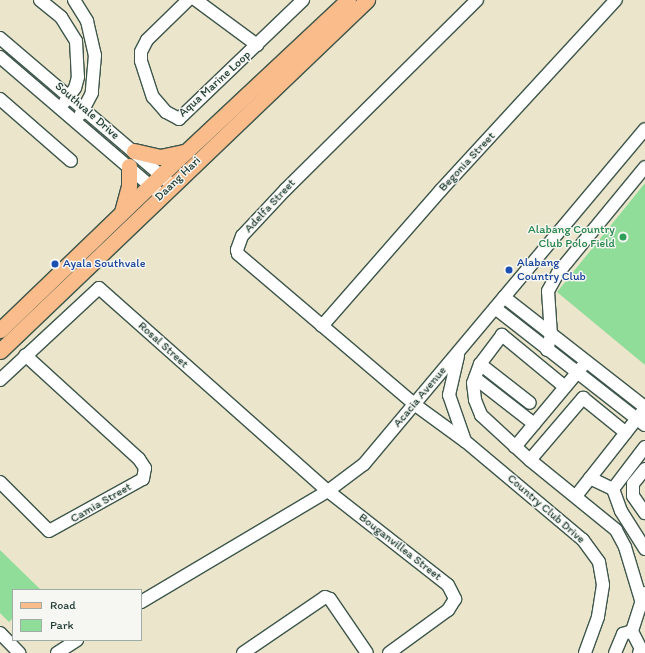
<!DOCTYPE html>
<style>
body{margin:0}
#map{position:relative;width:645px;height:653px;overflow:hidden;background:#ebe6cb;font-family:Itim,sans-serif}
div>[style]{position:absolute}
.green>*{inset:0;background:#90dd9a}
.roads{filter:drop-shadow(1px 0 #3e564b) drop-shadow(-1px 0 #3e564b) drop-shadow(0 1px #3e564b) drop-shadow(0 -1px #3e564b)}
.minor>*{height:12px;margin:-6px;padding:0 6px;transform-origin:6px;border-radius:6px;background:#fff}
.major>*{height:15px;margin:-7.5px;padding:0 7.5px;transform-origin:7.5px;border-radius:7.5px;background:#f9bc8a}
.dots>*{width:11px;height:11px;translate:-50% -50%;box-sizing:border-box;border:2px solid #f6f6f2;border-radius:50%}
span{translate:-50% -50%;white-space:nowrap;text-align:center;line-height:1.15;-webkit-text-stroke:3px #f6f6f2;paint-order:stroke}
.street-label{font-size:12px;color:#1f3d34}
.leisure-label{font-size:12px;color:#27864d}
.right{translate:-100% -50%;text-align:right}
.transit-label{font-size:12px;color:#164399}
.left{translate:0 -50%;text-align:left}
.legend{position:absolute;left:12px;top:589px;width:130px;height:52px;box-sizing:border-box;background:#f6f6f2;border:1px solid #a0aca6;margin:0;padding:5px 7px;list-style:none;font-size:12px;color:#1f3d34}
.legend li{display:flex;align-items:center;gap:8px;height:20px}
.legend b{width:20px;border:1px solid #a0aca6}
</style>
<div id="map">
<div class="green">
<i style="clip-path:polygon(645px 183px,645px 365px,557px 292px)"></i>
<i style="clip-path:polygon(0 550px,41px 590px,13px 590px,13px 618px,9px 622px,0 613px)"></i>
</div>
<div class="roads">
<div class="minor">
<i style="left:40px;top:0;width:27px;rotate:39deg"></i>
<i style="left:61px;top:17px;width:28px;rotate:58deg"></i>
<i style="left:76px;top:41px;width:36px;rotate:87deg"></i>
<i style="left:78px;top:77px;width:11px;rotate:105deg"></i>
<i style="left:75px;top:88px;width:17px;rotate:126deg"></i>
<i style="left:74px;top:0;width:25px;rotate:58deg"></i>
<i style="left:87px;top:21px;width:35px;rotate:77deg"></i>
<i style="left:95px;top:55px;width:38px;rotate:95deg"></i>
<i style="left:92px;top:93px;width:24px;rotate:118deg"></i>
<i style="left:188px;top:0;width:57px;rotate:135.7deg"></i>
<i style="left:147px;top:40px;width:13px;rotate:117deg"></i>
<i style="left:141px;top:52px;width:9px;rotate:90deg"></i>
<i style="left:141px;top:61px;width:38px;rotate:72deg"></i>
<i style="left:153px;top:97px;width:20px;rotate:49deg"></i>
<i style="left:166px;top:112px;width:15px;rotate:28deg"></i>
<i style="left:179px;top:119px;width:172px;rotate:-43.8deg"></i>
<i style="left:196px;top:0;width:76px;rotate:36.4deg"></i>
<i style="left:477px;top:0;width:269px;rotate:135.3deg"></i>
<i style="left:286px;top:189px;width:64px;rotate:133.1deg"></i>
<i style="left:242px;top:236px;width:15px;rotate:110deg"></i>
<i style="left:237px;top:250px;width:4px;rotate:76deg"></i>
<i style="left:238px;top:254px;width:231px;rotate:40.4deg"></i>
<i style="left:414px;top:404px;width:63px;rotate:36deg"></i>
<i style="left:465px;top:441px;width:154px;rotate:40deg"></i>
<i style="left:583px;top:540px;width:27px;rotate:54deg"></i>
<i style="left:599px;top:562px;width:23px;rotate:80deg"></i>
<i style="left:603px;top:585px;width:32px;rotate:99deg"></i>
<i style="left:598px;top:617px;width:38px;rotate:110deg"></i>
<i style="left:0;top:38px;width:226px;rotate:40.5deg"></i>
<i style="left:0;top:57px;width:212px;rotate:40.6deg"></i>
<i style="left:0;top:99px;width:94px;rotate:41.1deg"></i>
<i style="left:504px;top:297px;width:179px;rotate:38deg"></i>
<i style="left:495px;top:308px;width:190px;rotate:38deg"></i>
<i style="left:322px;top:326px;width:181px;rotate:-48.8deg"></i>
<i style="left:441px;top:190px;width:258px;rotate:-47.4deg"></i>
<i style="left:547px;top:350px;width:16px;rotate:-75deg"></i>
<i style="left:551px;top:335px;width:44px;rotate:-93.9deg"></i>
<i style="left:548px;top:291px;width:21px;rotate:-61deg"></i>
<i style="left:558px;top:273px;width:137px;rotate:-50.6deg"></i>
<i style="left:458px;top:356px;width:40px;rotate:103deg"></i>
<i style="left:449px;top:395px;width:49px;rotate:70.8deg"></i>
<i style="left:480px;top:364px;width:63px;rotate:38deg"></i>
<i style="left:475px;top:378px;width:75px;rotate:37.9deg"></i>
<i style="left:0;top:380px;width:135px;rotate:-42.9deg"></i>
<i style="left:99px;top:288px;width:306px;rotate:41.6deg"></i>
<i style="left:328px;top:491px;width:152px;rotate:38.1deg"></i>
<i style="left:448px;top:585px;width:16px;rotate:63deg"></i>
<i style="left:455px;top:599px;width:13px;rotate:122deg"></i>
<i style="left:448px;top:610px;width:73px;rotate:143.9deg"></i>
<i style="left:565px;top:387px;width:82px;rotate:-140.5deg"></i>
<i style="left:502px;top:335px;width:36px;rotate:127deg"></i>
<i style="left:480px;top:364px;width:20px;rotate:110deg"></i>
<i style="left:473px;top:383px;width:17px;rotate:83deg"></i>
<i style="left:475px;top:400px;width:16px;rotate:68deg"></i>
<i style="left:481px;top:415px;width:67px;rotate:42.6deg"></i>
<i style="left:530px;top:460px;width:111px;rotate:39.1deg"></i>
<i style="left:616px;top:530px;width:19px;rotate:62deg"></i>
<i style="left:625px;top:547px;width:55px;rotate:73.2deg"></i>
<i style="left:515px;top:447px;width:104px;rotate:-50.1deg"></i>
<i style="left:645px;top:447px;width:53px;rotate:127.3deg"></i>
<i style="left:613px;top:489px;width:23px;rotate:70deg"></i>
<i style="left:621px;top:511px;width:45px;rotate:57.7deg"></i>
<i style="left:530px;top:460px;width:82px;rotate:-49.5deg"></i>
<i style="left:583px;top:398px;width:55px;rotate:39.1deg"></i>
<i style="left:645px;top:469px;width:19px;rotate:129deg"></i>
<i style="left:633px;top:484px;width:12px;rotate:90deg"></i>
<i style="left:633px;top:496px;width:21px;rotate:55deg"></i>
<i style="left:590px;top:478px;width:25px;rotate:26deg"></i>
<i style="left:0;top:482px;width:69px;rotate:45deg"></i>
<i style="left:49px;top:531px;width:107px;rotate:-29deg"></i>
<i style="left:143px;top:479px;width:11px;rotate:-80deg"></i>
<i style="left:145px;top:468px;width:11px;rotate:-124deg"></i>
<i style="left:139px;top:459px;width:154px;rotate:-137.6deg"></i>
<i style="left:576px;top:496px;width:107px;rotate:-51.8deg"></i>
<i style="left:141px;top:602px;width:217px;rotate:-30.7deg"></i>
<i style="left:328px;top:491px;width:45px;rotate:-36.9deg"></i>
<i style="left:364px;top:464px;width:437px;rotate:-50deg"></i>
<i style="left:0;top:633px;width:28px;rotate:46deg"></i>
<i style="left:57px;top:653px;width:24px;rotate:-33deg"></i>
<i style="left:243px;top:653px;width:99px;rotate:-34.3deg"></i>
<i style="left:325px;top:597px;width:5px;rotate:22deg"></i>
<i style="left:330px;top:599px;width:65px;rotate:55.6deg"></i>
<i style="left:615px;top:653px;width:21px;rotate:-67deg"></i>
<i style="left:623px;top:634px;width:9px;rotate:-18deg"></i>
<i style="left:639px;top:653px;width:4px;rotate:-63deg"></i>
<i style="left:641px;top:649px;width:20px;rotate:-117deg"></i>
<i style="left:632px;top:631px;width:40px;rotate:-72deg"></i>
</div>
<div class="major">
<i style="left:134px;top:151px;width:27px;rotate:13deg"></i>
<i style="left:160px;top:157px;width:25px;rotate:-12deg"></i>
<i style="left:122px;top:212px;width:27px;rotate:-75deg"></i>
<i style="left:129px;top:186px;width:20px;rotate:-90deg"></i>
<i style="left:0;top:330px;width:223px;rotate:-43.9deg"></i>
<i style="left:161px;top:175px;width:256px;rotate:-43.1deg"></i>
<i style="left:0;top:351px;width:508px;rotate:-43.72deg"></i>
</div>
</div>
<div class="dots">
<i style="left:623px;top:237px;background:#2e9e5b"></i>
<i style="left:55px;top:264px;background:#1a4fb4"></i>
<i style="left:509px;top:270px;background:#1a4fb4"></i>
</div>
<div class="street-label">
<span style="left:215px;top:84px;rotate:-42deg">Aqua Marine Loop</span>
<span style="left:87px;top:111px;rotate:41deg">Southvale Drive</span>
<span style="left:467px;top:162px;rotate:-47deg">Begonia Street</span>
<span style="left:178px;top:179px;rotate:-44deg">Daang Hari</span>
<span style="left:270px;top:206px;rotate:-47deg">Adelfa Street</span>
<span style="left:163px;top:345px;rotate:42deg">Rosal Street</span>
<span style="left:420px;top:397px;rotate:-50deg">Acacia Avenue</span>
<span style="left:101px;top:503px;rotate:-30deg">Camia Street</span>
<span style="left:546px;top:509px;rotate:41deg">Country Club Drive</span>
<span style="left:400px;top:547px;rotate:38deg">Bouganvillea Street</span>
</div>
<div class="leisure-label">
<span class="right" style="left:615px;top:237px">Alabang Country<br>Club Polo Field</span>
</div>
<div class="transit-label">
<span class="left" style="left:517px;top:270px">Alabang<br>Country Club</span>
<span class="left" style="left:63px;top:264px">Ayala Southvale</span>
</div>
<ul class="legend">
<li><b style="height:5px;background:#f9bc8a"></b>Road</li>
<li><b style="height:11px;background:#90dd9a"></b>Park</li>
</ul>
</div>
